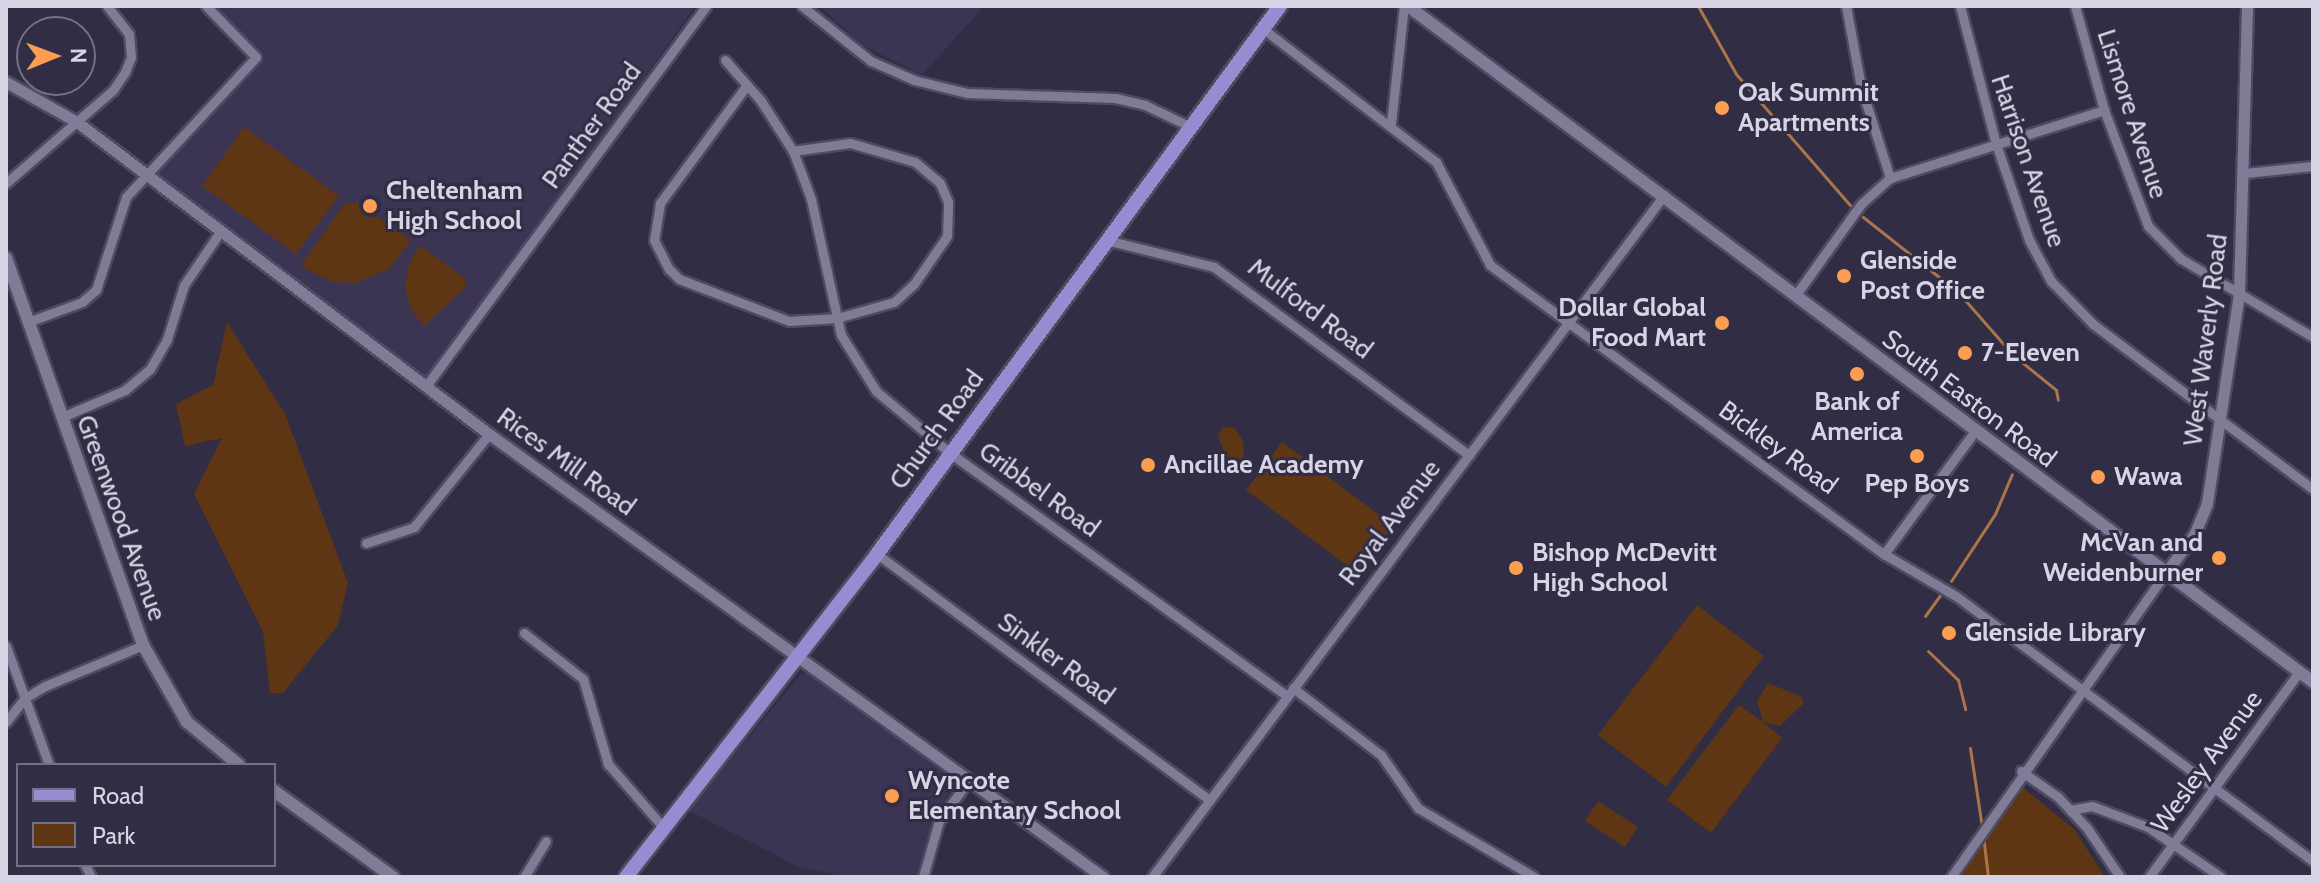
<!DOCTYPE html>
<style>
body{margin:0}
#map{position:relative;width:2319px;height:883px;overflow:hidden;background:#312d45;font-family:Cabin,sans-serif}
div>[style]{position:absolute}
.built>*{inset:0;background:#3b3553}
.green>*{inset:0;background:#5f3613}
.stream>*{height:3px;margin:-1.5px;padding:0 1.5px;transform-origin:1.5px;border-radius:1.5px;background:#ab744a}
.roads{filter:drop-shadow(2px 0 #4e4b5f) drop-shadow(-2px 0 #4e4b5f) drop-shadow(0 2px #4e4b5f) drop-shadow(0 -2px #4e4b5f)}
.minor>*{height:9px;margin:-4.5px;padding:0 4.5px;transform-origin:4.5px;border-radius:4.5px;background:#807c98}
.tertiary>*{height:11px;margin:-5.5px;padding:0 5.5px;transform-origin:5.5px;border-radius:5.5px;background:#807c98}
.secondary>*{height:12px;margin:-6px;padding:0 6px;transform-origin:6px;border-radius:6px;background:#807c98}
.primary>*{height:14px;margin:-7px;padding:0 7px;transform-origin:7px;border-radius:7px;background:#988bd2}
.dots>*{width:22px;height:22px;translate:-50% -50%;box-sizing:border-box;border:4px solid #312d45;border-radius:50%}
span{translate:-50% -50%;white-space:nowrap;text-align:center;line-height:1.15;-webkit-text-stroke:6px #312d45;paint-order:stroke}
.poi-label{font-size:26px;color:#d7d5e5;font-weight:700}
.left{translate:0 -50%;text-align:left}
.right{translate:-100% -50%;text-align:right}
.street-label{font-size:26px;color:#d7d5e5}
.frame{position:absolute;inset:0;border:8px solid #d7d5e5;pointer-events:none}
.legend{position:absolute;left:16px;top:763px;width:260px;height:104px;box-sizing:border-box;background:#312d45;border:2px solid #737085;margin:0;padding:10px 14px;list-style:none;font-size:24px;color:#d7d5e5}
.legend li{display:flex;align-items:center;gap:16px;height:40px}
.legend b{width:40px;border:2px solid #737085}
.north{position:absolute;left:16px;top:16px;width:80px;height:80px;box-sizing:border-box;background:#312d45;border:2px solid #737085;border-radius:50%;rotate:89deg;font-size:22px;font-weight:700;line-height:32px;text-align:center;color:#d7d5e5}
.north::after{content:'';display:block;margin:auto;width:28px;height:36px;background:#fc9e52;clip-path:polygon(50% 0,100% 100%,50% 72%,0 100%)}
</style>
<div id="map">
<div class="built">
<i style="clip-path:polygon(206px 6px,695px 6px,426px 386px,144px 175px,256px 57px)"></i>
<i style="clip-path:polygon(820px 6px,984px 6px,922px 75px,862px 45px)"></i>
<i style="clip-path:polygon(802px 673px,810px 673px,950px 773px,953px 783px,927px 840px,919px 877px,845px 877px,797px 866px,688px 810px)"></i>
</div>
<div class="green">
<i style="clip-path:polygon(244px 127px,339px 196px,296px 254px,202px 186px)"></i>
<i style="clip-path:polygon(345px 203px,357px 203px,411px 240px,389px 269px,356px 283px,331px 282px,301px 266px)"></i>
<i style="clip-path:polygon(420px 246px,465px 278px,465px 288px,424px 326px,410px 308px,405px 285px,409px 264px)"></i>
<i style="clip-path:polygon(227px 322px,285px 414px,348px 583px,338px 625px,283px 693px,270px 693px,263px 632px,194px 494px,222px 438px,185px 446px,176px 404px,213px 385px)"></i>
<i style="clip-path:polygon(1223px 427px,1234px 428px,1243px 441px,1244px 458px,1239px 462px,1226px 457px,1218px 436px)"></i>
<i style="clip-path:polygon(1282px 442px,1394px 526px,1358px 574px,1246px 490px)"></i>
<i style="clip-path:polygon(1697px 605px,1764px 656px,1666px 787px,1598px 735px)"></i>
<i style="clip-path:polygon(1768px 683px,1802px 697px,1803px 704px,1780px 726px,1763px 722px,1782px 738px,1711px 833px,1667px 800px,1739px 705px,1763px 722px,1757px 701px)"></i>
<i style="clip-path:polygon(2022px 787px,2074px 829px,2105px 877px,1961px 877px)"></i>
<i style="clip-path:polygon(1598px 801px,1638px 827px,1625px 847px,1585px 821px)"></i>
</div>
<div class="stream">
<i style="left:1698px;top:6px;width:78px;rotate:60.8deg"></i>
<i style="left:1736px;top:74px;width:174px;rotate:49deg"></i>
<i style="left:1863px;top:217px;width:121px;rotate:38.3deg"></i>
<i style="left:1958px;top:292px;width:84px;rotate:48.9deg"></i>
<i style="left:2013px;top:355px;width:55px;rotate:39.1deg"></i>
<i style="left:2056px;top:390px;width:10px;rotate:79deg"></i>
<i style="left:1951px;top:581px;width:80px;rotate:-56.7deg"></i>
<i style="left:1995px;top:514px;width:43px;rotate:-67deg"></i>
<i style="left:1925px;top:616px;width:26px;rotate:-54deg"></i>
<i style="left:1928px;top:651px;width:42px;rotate:44deg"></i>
<i style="left:1958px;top:680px;width:30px;rotate:76deg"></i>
<i style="left:1970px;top:748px;width:80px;rotate:81.4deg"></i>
<i style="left:1983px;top:835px;width:42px;rotate:83.2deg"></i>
</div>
<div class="roads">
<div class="minor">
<i style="left:802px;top:6px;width:88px;rotate:38.6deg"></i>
<i style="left:871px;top:61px;width:47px;rotate:23.8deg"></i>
<i style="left:914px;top:80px;width:55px;rotate:13.8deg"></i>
<i style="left:967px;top:93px;width:148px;rotate:1.9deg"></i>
<i style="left:1115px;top:98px;width:31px;rotate:13deg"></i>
<i style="left:1145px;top:105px;width:51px;rotate:25.6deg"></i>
<i style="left:1846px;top:6px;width:82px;rotate:79.5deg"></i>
<i style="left:1861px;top:87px;width:96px;rotate:72.3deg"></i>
<i style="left:1960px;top:6px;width:143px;rotate:75.4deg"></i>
<i style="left:1996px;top:144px;width:102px;rotate:71deg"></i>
<i style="left:2029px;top:240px;width:47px;rotate:61.8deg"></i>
<i style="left:2051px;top:281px;width:60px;rotate:45.7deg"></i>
<i style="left:2093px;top:324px;width:275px;rotate:36.9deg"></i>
<i style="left:2075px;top:6px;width:108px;rotate:74.4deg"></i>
<i style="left:2104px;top:110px;width:124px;rotate:69.2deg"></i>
<i style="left:2148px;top:226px;width:47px;rotate:45deg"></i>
<i style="left:2181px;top:259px;width:153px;rotate:30.6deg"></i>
<i style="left:1262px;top:28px;width:220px;rotate:37.6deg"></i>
<i style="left:1436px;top:162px;width:116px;rotate:62.3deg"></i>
<i style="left:1490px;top:265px;width:489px;rotate:36.3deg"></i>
<i style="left:1884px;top:554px;width:83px;rotate:30.3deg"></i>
<i style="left:1956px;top:596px;width:445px;rotate:36.6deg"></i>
<i style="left:725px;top:60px;width:55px;rotate:48.7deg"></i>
<i style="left:761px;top:101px;width:59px;rotate:57.4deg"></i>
<i style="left:793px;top:151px;width:51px;rotate:69.4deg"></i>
<i style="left:811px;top:199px;width:139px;rotate:77.6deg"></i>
<i style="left:841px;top:335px;width:66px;rotate:58deg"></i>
<i style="left:876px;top:391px;width:97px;rotate:40deg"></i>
<i style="left:950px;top:453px;width:415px;rotate:35.8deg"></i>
<i style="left:747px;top:85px;width:147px;rotate:126.4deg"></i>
<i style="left:660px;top:203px;width:37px;rotate:99deg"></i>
<i style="left:654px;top:240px;width:33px;rotate:63deg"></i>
<i style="left:669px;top:269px;width:14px;rotate:45deg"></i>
<i style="left:679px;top:279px;width:118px;rotate:20.9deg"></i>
<i style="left:789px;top:321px;width:48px;rotate:-3.6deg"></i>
<i style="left:837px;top:318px;width:59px;rotate:-15.7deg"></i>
<i style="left:894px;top:302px;width:27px;rotate:-42deg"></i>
<i style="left:914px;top:284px;width:58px;rotate:-55.5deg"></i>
<i style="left:947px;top:236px;width:34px;rotate:-88deg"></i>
<i style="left:948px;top:202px;width:21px;rotate:-113deg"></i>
<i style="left:940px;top:183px;width:33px;rotate:-140deg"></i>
<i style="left:915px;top:162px;width:68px;rotate:-163.7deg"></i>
<i style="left:850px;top:143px;width:58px;rotate:172deg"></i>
<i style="left:1391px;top:123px;width:118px;rotate:-83.7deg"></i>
<i style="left:2245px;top:173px;width:68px;rotate:-5.9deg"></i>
<i style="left:6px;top:183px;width:142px;rotate:-41deg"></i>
<i style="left:113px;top:90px;width:22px;rotate:-56deg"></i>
<i style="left:125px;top:72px;width:16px;rotate:-68deg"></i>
<i style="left:131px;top:57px;width:23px;rotate:-95deg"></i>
<i style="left:129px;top:34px;width:36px;rotate:-128deg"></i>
<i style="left:1106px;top:240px;width:111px;rotate:14deg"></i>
<i style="left:1214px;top:267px;width:317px;rotate:36.4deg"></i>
<i style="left:1795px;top:296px;width:113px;rotate:-54.3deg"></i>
<i style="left:1861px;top:204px;width:39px;rotate:-42deg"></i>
<i style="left:1890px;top:178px;width:225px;rotate:-17.6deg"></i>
<i style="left:28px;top:322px;width:58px;rotate:-20.3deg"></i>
<i style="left:82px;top:302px;width:18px;rotate:-41deg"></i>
<i style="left:96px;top:290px;width:98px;rotate:-72.1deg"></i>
<i style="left:126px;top:197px;width:191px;rotate:-47.1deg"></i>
<i style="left:256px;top:57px;width:71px;rotate:-134.4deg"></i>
<i style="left:426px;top:386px;width:472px;rotate:-53.6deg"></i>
<i style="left:62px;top:417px;width:69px;rotate:-23.2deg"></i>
<i style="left:125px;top:390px;width:33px;rotate:-40deg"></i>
<i style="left:150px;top:369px;width:34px;rotate:-60deg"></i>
<i style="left:167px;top:339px;width:57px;rotate:-72.5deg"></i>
<i style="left:184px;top:285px;width:64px;rotate:-55.8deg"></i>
<i style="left:366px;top:543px;width:51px;rotate:-18.4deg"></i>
<i style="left:414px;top:527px;width:119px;rotate:-51.1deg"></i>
<i style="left:877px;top:554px;width:413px;rotate:36.5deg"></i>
<i style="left:1884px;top:554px;width:153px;rotate:-53.5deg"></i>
<i style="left:524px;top:633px;width:75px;rotate:37.9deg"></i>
<i style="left:583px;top:679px;width:89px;rotate:73.6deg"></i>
<i style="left:608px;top:764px;width:86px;rotate:48.8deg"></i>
<i style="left:6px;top:646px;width:127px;rotate:70.1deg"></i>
<i style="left:1293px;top:688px;width:111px;rotate:37.3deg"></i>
<i style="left:1381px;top:755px;width:65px;rotate:55.1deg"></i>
<i style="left:1418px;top:808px;width:135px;rotate:30.7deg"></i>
<i style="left:6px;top:722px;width:31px;rotate:-52deg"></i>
<i style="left:25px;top:698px;width:23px;rotate:-31deg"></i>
<i style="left:45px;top:686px;width:106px;rotate:-22.7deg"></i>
<i style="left:2021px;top:771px;width:45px;rotate:35.1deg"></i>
<i style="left:2058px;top:797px;width:42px;rotate:46.9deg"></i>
<i style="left:2087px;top:828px;width:59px;rotate:56deg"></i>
<i style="left:2070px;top:810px;width:22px;rotate:-10deg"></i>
<i style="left:2092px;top:806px;width:60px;rotate:20.6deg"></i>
<i style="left:2148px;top:827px;width:88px;rotate:34.4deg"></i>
<i style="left:85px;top:865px;width:13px;rotate:63deg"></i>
<i style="left:524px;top:877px;width:42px;rotate:-58.6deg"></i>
<i style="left:923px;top:877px;width:58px;rotate:-74.1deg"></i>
<i style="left:939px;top:821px;width:49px;rotate:-54.1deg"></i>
<i style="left:1152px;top:877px;width:853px;rotate:-53.1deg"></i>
<i style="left:1951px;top:877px;width:375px;rotate:-54.8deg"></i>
<i style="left:2149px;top:877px;width:254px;rotate:-53.8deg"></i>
</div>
<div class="tertiary">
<i style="left:6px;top:82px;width:81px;rotate:29.4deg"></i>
<i style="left:77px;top:122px;width:517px;rotate:37.14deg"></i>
<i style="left:489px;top:434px;width:757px;rotate:35.81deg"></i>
<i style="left:2167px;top:571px;width:47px;rotate:-53.6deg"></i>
<i style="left:2195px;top:533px;width:32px;rotate:-68deg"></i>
<i style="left:2207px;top:503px;width:212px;rotate:-81.3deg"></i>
<i style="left:2239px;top:293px;width:287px;rotate:-88.4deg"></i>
</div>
<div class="secondary">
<i style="left:1408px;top:6px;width:1130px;rotate:36.76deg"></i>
<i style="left:6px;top:258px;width:411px;rotate:70.5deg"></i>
<i style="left:143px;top:645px;width:89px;rotate:60.3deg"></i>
<i style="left:187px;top:722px;width:67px;rotate:39.6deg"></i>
<i style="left:274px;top:791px;width:147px;rotate:35.9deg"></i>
</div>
<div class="primary">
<i style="left:626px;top:877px;width:409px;rotate:-52.1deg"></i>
<i style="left:877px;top:554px;width:680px;rotate:-53.67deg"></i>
</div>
</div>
<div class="dots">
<i style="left:1722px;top:108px;background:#fc9e52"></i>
<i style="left:370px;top:206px;background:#fc9e52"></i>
<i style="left:1844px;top:276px;background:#fc9e52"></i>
<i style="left:1722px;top:323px;background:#fc9e52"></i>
<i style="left:1965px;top:353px;background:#fc9e52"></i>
<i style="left:1857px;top:374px;background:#fc9e52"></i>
<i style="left:1917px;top:456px;background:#fc9e52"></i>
<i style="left:1148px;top:465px;background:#fc9e52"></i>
<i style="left:2098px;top:477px;background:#fc9e52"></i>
<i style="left:2219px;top:558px;background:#fc9e52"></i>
<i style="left:1516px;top:568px;background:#fc9e52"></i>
<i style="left:1949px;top:633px;background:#fc9e52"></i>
<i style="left:892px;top:796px;background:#fc9e52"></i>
</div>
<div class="poi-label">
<span class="left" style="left:1738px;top:108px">Oak Summit<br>Apartments</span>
<span class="left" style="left:386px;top:206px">Cheltenham<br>High School</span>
<span class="left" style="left:1860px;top:276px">Glenside<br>Post Office</span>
<span class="right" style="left:1706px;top:323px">Dollar Global<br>Food Mart</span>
<span class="left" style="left:1981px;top:353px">7-Eleven</span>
<span style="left:1857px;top:417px">Bank of<br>America</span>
<span class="left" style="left:1164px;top:465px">Ancillae Academy</span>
<span class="left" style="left:2114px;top:477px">Wawa</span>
<span style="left:1917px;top:484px">Pep Boys</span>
<span class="right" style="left:2203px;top:558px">McVan and<br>Weidenburner</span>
<span class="left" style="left:1532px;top:568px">Bishop McDevitt<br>High School</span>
<span class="left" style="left:1965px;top:633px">Glenside Library</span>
<span class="left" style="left:908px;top:796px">Wyncote<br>Elementary School</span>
</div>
<div class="street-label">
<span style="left:2132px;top:114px;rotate:72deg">Lismore Avenue</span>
<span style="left:592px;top:126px;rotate:-54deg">Panther Road</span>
<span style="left:2028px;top:161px;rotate:71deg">Harrison Avenue</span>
<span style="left:1310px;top:309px;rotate:37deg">Mulford Road</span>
<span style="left:2206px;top:340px;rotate:-83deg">West Waverly Road</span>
<span style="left:1969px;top:399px;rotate:37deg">South Easton Road</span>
<span style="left:937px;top:430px;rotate:-54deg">Church Road</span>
<span style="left:1778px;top:448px;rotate:36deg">Bickley Road</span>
<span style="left:566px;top:462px;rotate:36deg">Rices Mill Road</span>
<span style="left:1039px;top:490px;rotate:36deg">Gribbel Road</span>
<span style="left:121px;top:518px;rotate:70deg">Greenwood Avenue</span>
<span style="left:1390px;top:523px;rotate:-53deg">Royal Avenue</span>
<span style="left:1056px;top:659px;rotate:36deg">Sinkler Road</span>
<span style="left:2207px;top:762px;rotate:-54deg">Wesley Avenue</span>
</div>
<div class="frame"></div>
<ul class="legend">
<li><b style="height:10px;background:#988bd2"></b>Road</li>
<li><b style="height:22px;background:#5f3613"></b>Park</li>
</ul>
<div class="north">N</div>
</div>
